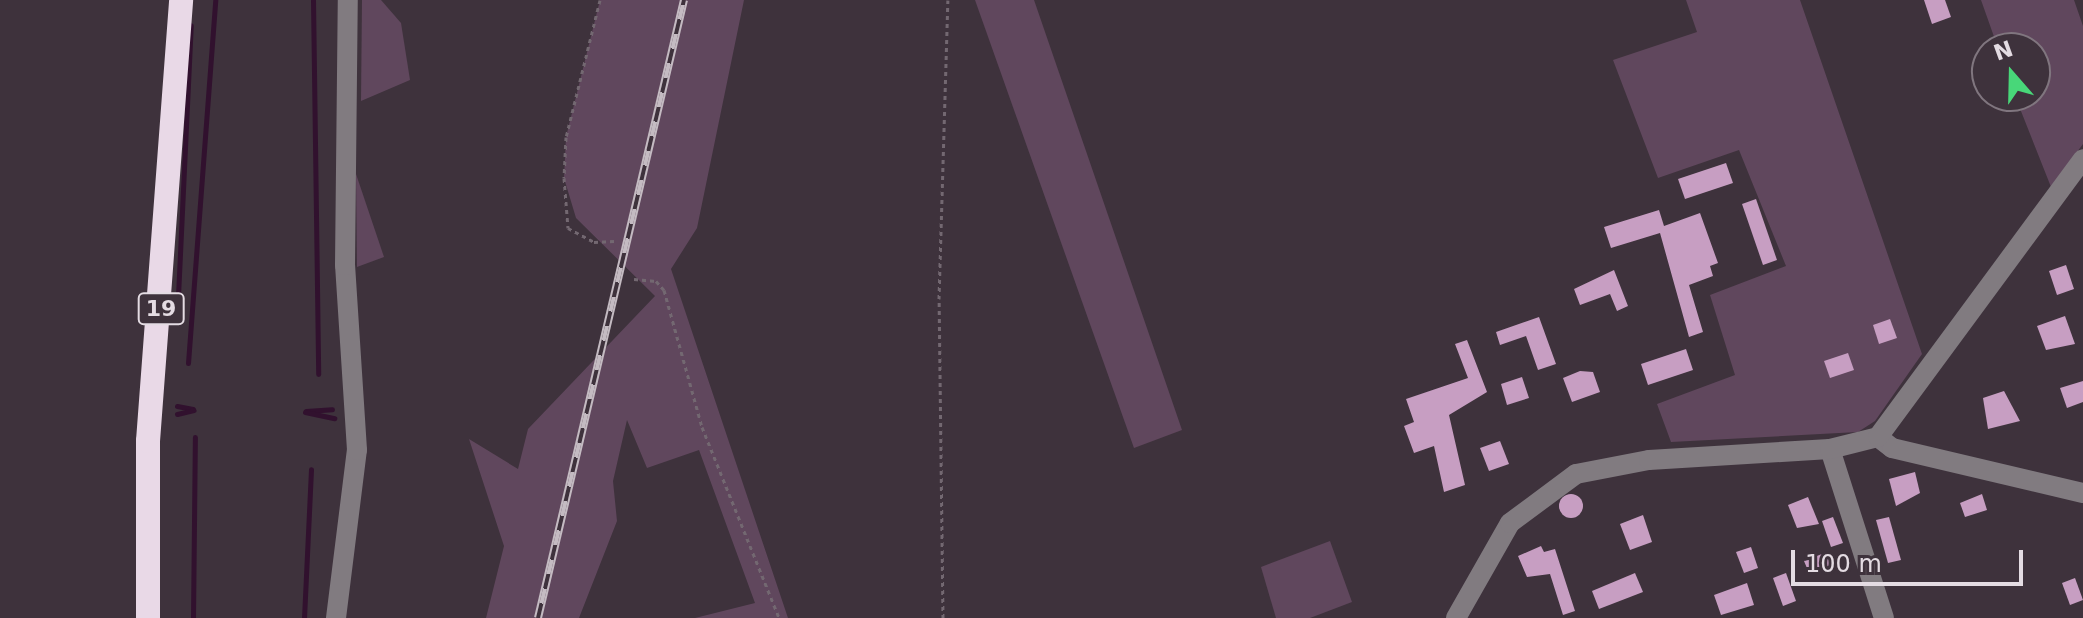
<!DOCTYPE html>
<style>
body{margin:0}
#map{position:relative;width:2083px;height:618px;overflow:hidden;background:#3e323c;font-family:"DejaVu Sans",sans-serif}
div>[style]{position:absolute}
.green>*{inset:0;background:#60475d}
.stream>*{height:5px;margin:-2.5px;padding:0 2.5px;transform-origin:2.5px;border-radius:2.5px;background:#31112e}
.building>*{inset:0;background:#c79ec2}
.round{border-radius:50%}
.path>*{height:3px;margin-top:-1.5px;transform-origin:0;background:repeating-linear-gradient(90deg,#736871 0 4px,transparent 0 8px)}
.minor>*{height:20px;margin:-10px;padding:0 10px;transform-origin:10px;border-radius:10px;background:#817b80}
.highway>*{height:24px;margin:-12px;padding:0 12px;transform-origin:12px;border-radius:12px;background:#e9d9e7}
.rail>*{height:8px;margin-top:-4px;transform-origin:0;background:repeating-linear-gradient(90deg,#3e323c 0 15px,#c4bbc2 0 30px);box-sizing:border-box;border-block:2px solid #c4bbc2}
span{translate:-50% -50%;white-space:nowrap;text-align:center;line-height:1.15;-webkit-text-stroke:8px #3e323c;paint-order:stroke}
.shield-label span{padding:2px 6px;background:#3e323c;border:2px solid;border-radius:6px;-webkit-text-stroke-width:0}
.shield-label{font-size:22px;color:#e4dce3;font-weight:700}
.north{position:absolute;left:1971px;top:32px;width:80px;height:80px;box-sizing:border-box;background:#3e323c;border:2px solid #80767f;border-radius:50%;rotate:340deg;font-size:22px;font-weight:700;line-height:32px;text-align:center;color:#e4dce3}
.north::after{content:'';display:block;margin:auto;width:28px;height:36px;background:#48d779;clip-path:polygon(50% 0,100% 100%,50% 72%,0 100%)}
.scale{position:absolute;left:1791px;top:550px;width:232px;height:36px;box-sizing:border-box;border:4px solid #e4dce3;border-top:0;padding-left:10px;font-size:24px;line-height:28px;white-space:nowrap;color:#e4dce3;-webkit-text-stroke:6px #3e323c;paint-order:stroke}
</style>
<div id="map">
<div class="green">
<i style="clip-path:polygon(362px 0,381px 0,401px 23px,410px 80px,361px 101px)"></i>
<i style="clip-path:polygon(600px 0,744px 0,697px 228px,671px 269px,788px 618px,695px 618px,755px 603px,699px 450px,647px 468px,627px 420px,613px 481px,617px 521px,579px 618px,486px 618px,504px 546px,469px 439px,518px 469px,528px 429px,655px 296px,576px 218px,564px 178px,566px 137px)"></i>
<i style="clip-path:polygon(975px 0,1034px 0,1182px 430px,1134px 448px)"></i>
<i style="clip-path:polygon(1686px 0,1800px 0,1922px 354px,1875px 421px,1858px 432px,1671px 442px,1657px 404px,1735px 375px,1710px 295px,1786px 266px,1739px 150px,1658px 178px,1613px 60px,1697px 32px)"></i>
<i style="clip-path:polygon(1981px 0,2074px 0,2083px 26px,2083px 144px,2051px 187px,2015px 96px,2035px 96px,2035px 48px,1998px 48px)"></i>
<i style="clip-path:polygon(356px 174px,384px 257px,357px 267px)"></i>
<i style="clip-path:polygon(1330px 541px,1352px 602px,1310px 618px,1276px 618px,1261px 567px)"></i>
</div>
<div class="stream">
<i style="left:313px;top:0;width:374px;rotate:89.2deg"></i>
<i style="left:178px;top:296px;width:271px;rotate:-87.3deg"></i>
<i style="left:188px;top:363px;width:364px;rotate:-85.7deg"></i>
<i style="left:177px;top:406px;width:16px;rotate:11deg"></i>
<i style="left:306px;top:411px;width:26px;rotate:-4deg"></i>
<i style="left:305px;top:412px;width:30px;rotate:12deg"></i>
<i style="left:177px;top:414px;width:17px;rotate:-13deg"></i>
<i style="left:193px;top:618px;width:181px;rotate:-89.4deg"></i>
<i style="left:304px;top:618px;width:149px;rotate:-87.3deg"></i>
</div>
<div class="building">
<i style="clip-path:polygon(1924px 0,1945px 0,1951px 17px,1932px 24px)"></i>
<i style="clip-path:polygon(1726px 163px,1733px 183px,1685px 199px,1678px 179px)"></i>
<i style="clip-path:polygon(1756px 199px,1777px 260px,1763px 265px,1742px 204px)"></i>
<i style="clip-path:polygon(1659px 210px,1664px 226px,1700px 213px,1718px 263px,1710px 266px,1713px 276px,1689px 285px,1703px 332px,1689px 337px,1660px 233px,1611px 248px,1604px 227px)"></i>
<i style="clip-path:polygon(2066px 265px,2074px 289px,2057px 295px,2049px 271px)"></i>
<i style="clip-path:polygon(1614px 270px,1628px 306px,1617px 311px,1610px 294px,1580px 305px,1574px 289px)"></i>
<i style="clip-path:polygon(2065px 316px,2075px 344px,2046px 350px,2037px 326px)"></i>
<i style="clip-path:polygon(1539px 317px,1556px 364px,1538px 370px,1526px 336px,1500px 345px,1496px 332px)"></i>
<i style="clip-path:polygon(1890px 319px,1897px 338px,1879px 344px,1873px 325px)"></i>
<i style="clip-path:polygon(1467px 340px,1487px 392px,1449px 415px,1465px 485px,1444px 492px,1434px 446px,1414px 453px,1404px 426px,1414px 422px,1406px 399px,1468px 378px,1455px 344px)"></i>
<i style="clip-path:polygon(1686px 349px,1693px 370px,1648px 385px,1641px 364px)"></i>
<i style="clip-path:polygon(1848px 353px,1854px 370px,1830px 378px,1824px 361px)"></i>
<i style="clip-path:polygon(1580px 371px,1593px 372px,1600px 392px,1572px 402px,1563px 378px)"></i>
<i style="clip-path:polygon(1522px 377px,1529px 398px,1507px 405px,1501px 384px)"></i>
<i style="clip-path:polygon(2083px 381px,2083px 402px,2067px 408px,2060px 388px)"></i>
<i style="clip-path:polygon(2004px 391px,2020px 421px,1988px 429px,1983px 398px)"></i>
<i style="clip-path:polygon(1500px 441px,1509px 464px,1489px 471px,1480px 448px)"></i>
<i style="clip-path:polygon(1915px 472px,1920px 493px,1896px 506px,1889px 479px)"></i>
<i style="clip-path:polygon(1982px 494px,1987px 510px,1965px 517px,1960px 503px)"></i>
<i class="round" style="left:1559px;top:494px;width:24px;height:24px"></i>
<i style="clip-path:polygon(1808px 497px,1819px 524px,1797px 528px,1788px 505px)"></i>
<i style="clip-path:polygon(1643px 515px,1652px 542px,1630px 550px,1620px 524px)"></i>
<i style="clip-path:polygon(1833px 517px,1843px 543px,1831px 547px,1822px 521px)"></i>
<i style="clip-path:polygon(1889px 517px,1901px 560px,1888px 563px,1876px 520px)"></i>
<i style="clip-path:polygon(1541px 546px,1544px 552px,1555px 549px,1575px 611px,1563px 615px,1550px 574px,1527px 577px,1518px 556px)"></i>
<i style="clip-path:polygon(1751px 547px,1758px 568px,1744px 573px,1736px 552px)"></i>
<i style="clip-path:polygon(1827px 552px,1831px 565px,1809px 573px,1804px 561px)"></i>
<i style="clip-path:polygon(1635px 573px,1643px 592px,1599px 609px,1592px 591px)"></i>
<i style="clip-path:polygon(1786px 573px,1796px 601px,1783px 606px,1773px 578px)"></i>
<i style="clip-path:polygon(2075px 578px,2083px 600px,2070px 605px,2062px 583px)"></i>
<i style="clip-path:polygon(1747px 583px,1754px 605px,1721px 615px,1714px 595px)"></i>
</div>
<div class="path">
<i style="left:600px;top:0;width:141px;rotate:103.9deg"></i>
<i style="left:566px;top:137px;width:41px;rotate:92.8deg"></i>
<i style="left:564px;top:178px;width:50px;rotate:85.4deg"></i>
<i style="left:568px;top:228px;width:30px;rotate:28deg"></i>
<i style="left:594px;top:242px;width:20px;rotate:-3deg"></i>
<i style="left:634px;top:279px;width:22px;rotate:5deg"></i>
<i style="left:656px;top:281px;width:12px;rotate:48deg"></i>
<i style="left:664px;top:290px;width:142px;rotate:74.5deg"></i>
<i style="left:702px;top:427px;width:206px;rotate:68deg"></i>
<i style="left:943px;top:618px;width:319px;rotate:-90.7deg"></i>
<i style="left:939px;top:299px;width:299px;rotate:-88.3deg"></i>
</div>
<div class="minor">
<i style="left:1878px;top:437px;width:18px;rotate:38deg"></i>
<i style="left:1892px;top:448px;width:196px;rotate:13.3deg"></i>
<i style="left:1830px;top:449px;width:177px;rotate:72.3deg"></i>
<i style="left:336px;top:618px;width:169px;rotate:-82.9deg"></i>
<i style="left:357px;top:450px;width:185px;rotate:-93.7deg"></i>
<i style="left:345px;top:265px;width:265px;rotate:-89.4deg"></i>
<i style="left:1456px;top:618px;width:109px;rotate:-60.4deg"></i>
<i style="left:1510px;top:523px;width:82px;rotate:-36.6deg"></i>
<i style="left:1576px;top:474px;width:74px;rotate:-10.9deg"></i>
<i style="left:1649px;top:460px;width:181px;rotate:-3.5deg"></i>
<i style="left:1830px;top:449px;width:49px;rotate:-14deg"></i>
<i style="left:1878px;top:437px;width:345px;rotate:-53.6deg"></i>
</div>
<div class="highway">
<i style="left:148px;top:618px;width:177px;rotate:-90deg"></i>
<i style="left:148px;top:441px;width:442px;rotate:-85.7deg"></i>
</div>
<div class="rail">
<i style="left:538px;top:618px;width:635px;rotate:-76.71deg"></i>
</div>
<div class="shield-label">
<span style="left:161px;top:309px">19</span>
</div>
<div class="north">N</div>
<div class="scale">100 m</div>
</div>
